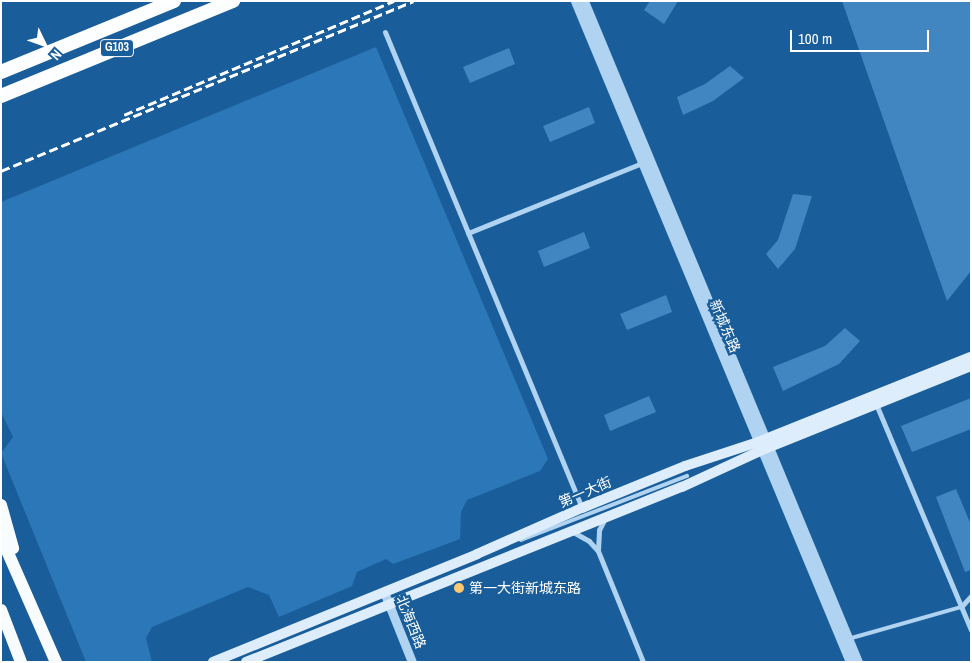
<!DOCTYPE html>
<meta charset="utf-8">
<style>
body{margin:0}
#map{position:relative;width:972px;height:663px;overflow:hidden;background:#195d9a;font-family:"Archivo Narrow","Noto Sans SC",sans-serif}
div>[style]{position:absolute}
.green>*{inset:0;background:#2c77b8}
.building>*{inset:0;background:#4286c1}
.service>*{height:4px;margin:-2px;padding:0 2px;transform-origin:2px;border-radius:2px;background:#afd3f1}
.minor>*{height:5px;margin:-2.5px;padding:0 2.5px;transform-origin:2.5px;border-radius:2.5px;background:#afd3f1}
.tertiary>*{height:9px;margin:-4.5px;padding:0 4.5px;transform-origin:4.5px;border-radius:4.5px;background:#afd3f1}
.secondary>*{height:10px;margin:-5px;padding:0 5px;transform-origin:5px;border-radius:5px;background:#ddedfc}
.primary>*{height:12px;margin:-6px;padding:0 6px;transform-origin:6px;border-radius:6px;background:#f9fcff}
.trunk>*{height:14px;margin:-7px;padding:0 7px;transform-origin:7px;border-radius:7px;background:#fcfeff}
.rail>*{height:2.5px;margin-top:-1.25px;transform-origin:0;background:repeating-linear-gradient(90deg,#fff 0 9px,transparent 0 13px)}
.dots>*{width:14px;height:14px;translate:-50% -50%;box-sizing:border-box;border:2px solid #195d9a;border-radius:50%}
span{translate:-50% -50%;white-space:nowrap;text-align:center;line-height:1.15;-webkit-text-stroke:5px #195d9a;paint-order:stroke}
.shield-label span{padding:1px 4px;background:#195d9a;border:1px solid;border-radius:4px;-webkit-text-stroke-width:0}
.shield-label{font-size:12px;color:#fff;font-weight:700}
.street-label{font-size:14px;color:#fff}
.poi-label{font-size:14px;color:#fff}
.left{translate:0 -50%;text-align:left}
.frame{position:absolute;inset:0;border:2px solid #fff;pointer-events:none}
.north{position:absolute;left:20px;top:20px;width:50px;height:50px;-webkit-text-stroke:4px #195d9a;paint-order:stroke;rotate:132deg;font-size:14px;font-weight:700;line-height:20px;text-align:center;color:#fff}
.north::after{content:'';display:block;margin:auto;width:18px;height:22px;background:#fff;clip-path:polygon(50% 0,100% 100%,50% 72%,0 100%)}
.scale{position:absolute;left:790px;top:30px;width:139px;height:22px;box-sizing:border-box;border:2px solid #fff;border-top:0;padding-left:6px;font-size:15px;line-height:18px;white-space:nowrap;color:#fff;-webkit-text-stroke:4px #195d9a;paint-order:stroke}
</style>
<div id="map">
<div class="green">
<i style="clip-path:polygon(376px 47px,548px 459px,540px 471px,467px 500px,461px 512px,460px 539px,393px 564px,386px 559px,357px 572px,352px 586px,279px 617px,269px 595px,248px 587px,152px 627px,146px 638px,152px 662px,86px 662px,1px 453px,13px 437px,1px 412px,1px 202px)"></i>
</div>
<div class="building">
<i style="clip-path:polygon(650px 1px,678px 1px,664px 24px,644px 10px)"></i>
<i style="clip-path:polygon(842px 1px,971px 1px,971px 271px,947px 301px)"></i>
<i style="clip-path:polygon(509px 48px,515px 64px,470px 83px,463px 67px)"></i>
<i style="clip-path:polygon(730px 66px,744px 78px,713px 101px,683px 115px,677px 97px,705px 84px)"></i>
<i style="clip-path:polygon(589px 107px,595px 123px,550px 142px,543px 126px)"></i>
<i style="clip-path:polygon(793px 194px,812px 196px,795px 249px,778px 269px,766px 254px,778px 240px)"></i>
<i style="clip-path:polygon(584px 232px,590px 248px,544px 267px,538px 251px)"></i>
<i style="clip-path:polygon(666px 295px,672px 312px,627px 330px,620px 314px)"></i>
<i style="clip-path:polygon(845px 328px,860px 341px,839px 364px,783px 391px,773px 367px,825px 346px)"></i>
<i style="clip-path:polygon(649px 396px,656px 412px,610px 431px,604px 415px)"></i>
<i style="clip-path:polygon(971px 398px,971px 429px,912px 452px,901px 426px)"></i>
<i style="clip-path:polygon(956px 489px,971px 525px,971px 570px,965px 572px,936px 497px)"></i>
</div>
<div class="service">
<i style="left:521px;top:540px;width:178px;rotate:-21.1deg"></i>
<i style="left:848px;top:639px;width:117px;rotate:-15.8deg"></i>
</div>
<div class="minor">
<i style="left:385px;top:32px;width:515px;rotate:67.52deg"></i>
<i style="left:468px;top:233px;width:191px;rotate:-21.9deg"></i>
<i style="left:876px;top:404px;width:245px;rotate:67.2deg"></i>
<i style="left:573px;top:532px;width:18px;rotate:29deg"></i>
<i style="left:589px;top:541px;width:13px;rotate:48deg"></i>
<i style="left:598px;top:551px;width:120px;rotate:67.9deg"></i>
<i style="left:598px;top:550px;width:20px;rotate:-87deg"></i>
<i style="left:599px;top:530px;width:11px;rotate:-63deg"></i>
<i style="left:961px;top:607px;width:15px;rotate:-48deg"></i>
</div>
<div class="tertiary">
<i style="left:575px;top:1px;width:716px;rotate:67.41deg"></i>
<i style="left:584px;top:1px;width:716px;rotate:67.48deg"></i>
<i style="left:384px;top:592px;width:75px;rotate:68.2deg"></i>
</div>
<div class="secondary">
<i style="left:213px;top:662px;width:285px;rotate:-22.2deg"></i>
<i style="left:477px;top:554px;width:115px;rotate:-23.7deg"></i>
<i style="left:582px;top:508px;width:111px;rotate:-22.2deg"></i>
<i style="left:685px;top:466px;width:77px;rotate:-18.2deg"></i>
<i style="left:758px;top:442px;width:229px;rotate:-21.8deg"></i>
<i style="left:246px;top:662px;width:470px;rotate:-21.9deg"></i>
<i style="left:682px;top:487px;width:88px;rotate:-24.8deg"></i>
<i style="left:762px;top:450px;width:225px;rotate:-21.9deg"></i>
</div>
<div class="primary">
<i style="left:1px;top:505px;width:45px;rotate:74.4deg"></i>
<i style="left:1px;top:537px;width:137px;rotate:66.3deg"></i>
<i style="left:1px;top:610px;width:56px;rotate:69deg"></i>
</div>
<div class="trunk">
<i style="left:1px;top:72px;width:187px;rotate:-22.3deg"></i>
<i style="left:1px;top:96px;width:251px;rotate:-22.3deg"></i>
</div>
<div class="rail">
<i style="left:124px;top:115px;width:293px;rotate:-22.9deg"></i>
<i style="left:1px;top:171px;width:446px;rotate:-22.4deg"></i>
</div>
<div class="dots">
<i style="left:459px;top:588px;background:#ffc96f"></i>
</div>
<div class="shield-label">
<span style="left:117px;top:48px">G103</span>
</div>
<div class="street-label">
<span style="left:725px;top:326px;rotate:67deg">新城东路</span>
<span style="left:585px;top:492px;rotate:-23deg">第一大街</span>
<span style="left:411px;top:622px;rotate:68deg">北海西路</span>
</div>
<div class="poi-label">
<span class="left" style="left:469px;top:588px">第一大街新城东路</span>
</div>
<div class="frame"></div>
<div class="north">N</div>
<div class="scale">100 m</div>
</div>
